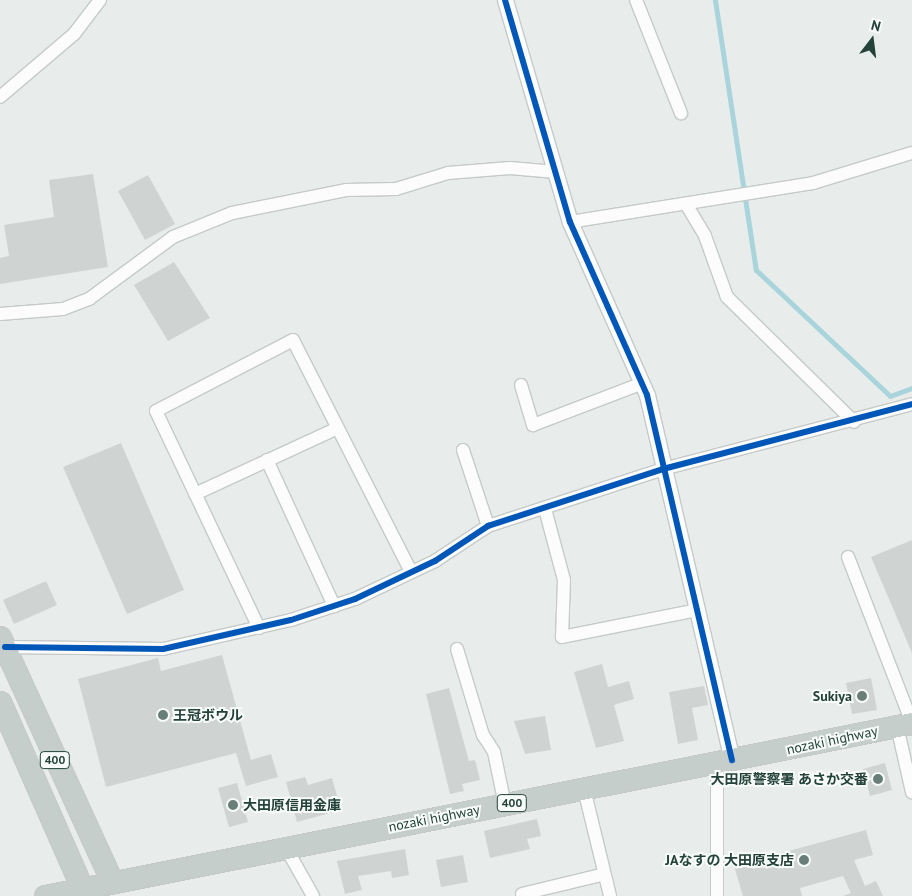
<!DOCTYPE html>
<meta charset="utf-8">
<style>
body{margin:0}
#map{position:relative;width:912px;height:896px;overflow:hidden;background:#e8edeb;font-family:"PT Sans","Noto Sans JP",sans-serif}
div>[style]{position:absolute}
.stream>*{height:5px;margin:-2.5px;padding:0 2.5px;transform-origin:2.5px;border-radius:2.5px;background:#a9d4db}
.building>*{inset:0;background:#cfd4d2}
.roads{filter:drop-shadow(1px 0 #c5cac8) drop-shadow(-1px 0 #c5cac8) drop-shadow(0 1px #c5cac8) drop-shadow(0 -1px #c5cac8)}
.minor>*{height:12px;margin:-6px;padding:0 6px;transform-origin:6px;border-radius:6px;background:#fcfcfc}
.tertiary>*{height:15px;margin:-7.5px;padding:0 7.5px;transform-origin:7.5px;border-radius:7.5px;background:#fcfcfc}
.trunk>*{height:21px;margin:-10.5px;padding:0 10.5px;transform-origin:10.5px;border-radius:10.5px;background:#c6cecc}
.cycleway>*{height:6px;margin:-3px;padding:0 3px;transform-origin:3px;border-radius:3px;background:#0057b8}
.dots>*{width:14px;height:14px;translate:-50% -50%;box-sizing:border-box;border:2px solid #f7fbf9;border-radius:50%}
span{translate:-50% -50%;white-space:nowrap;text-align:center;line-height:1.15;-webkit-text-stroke:4px #f7fbf9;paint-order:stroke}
.shield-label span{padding:1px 4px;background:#f7fbf9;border:1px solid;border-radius:4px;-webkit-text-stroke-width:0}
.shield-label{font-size:12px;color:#24423a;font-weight:700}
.poi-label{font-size:14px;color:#24423a;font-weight:700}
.right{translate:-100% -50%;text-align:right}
.left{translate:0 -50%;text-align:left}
.street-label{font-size:14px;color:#24423a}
.north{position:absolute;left:847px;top:15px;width:50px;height:50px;-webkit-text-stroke:4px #f7fbf9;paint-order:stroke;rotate:15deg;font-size:14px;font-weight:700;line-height:20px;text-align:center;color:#24423a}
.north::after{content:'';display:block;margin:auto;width:18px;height:22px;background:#24423a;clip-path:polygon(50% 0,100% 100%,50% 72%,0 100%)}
</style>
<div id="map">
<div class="stream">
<i style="left:715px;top:0;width:273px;rotate:81.4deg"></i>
<i style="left:756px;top:270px;width:184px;rotate:43.2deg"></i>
<i style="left:890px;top:396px;width:23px;rotate:-20deg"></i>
</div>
<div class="building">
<i style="clip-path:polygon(93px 174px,108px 267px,0 284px,0 258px,9px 256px,4px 225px,54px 217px,49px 180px)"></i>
<i style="clip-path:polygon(148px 175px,175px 224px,145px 240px,118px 191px)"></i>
<i style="clip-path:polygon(174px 262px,210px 318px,168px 341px,134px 285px)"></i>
<i style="clip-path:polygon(121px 443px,184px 590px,127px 614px,63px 467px)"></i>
<i style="clip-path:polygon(912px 540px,912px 653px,871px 557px)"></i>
<i style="clip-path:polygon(46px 581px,57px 605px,14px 624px,3px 600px)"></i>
<i style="clip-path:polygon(222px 655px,251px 760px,271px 754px,278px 777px,246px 786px,236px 753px,106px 787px,78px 679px,158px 658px,161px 671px)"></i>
<i style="clip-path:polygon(602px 664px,608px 687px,629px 681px,634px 699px,614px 705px,624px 741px,596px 748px,574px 672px)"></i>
<i style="clip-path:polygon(871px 678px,877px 710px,852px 714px,846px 683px)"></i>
<i style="clip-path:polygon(704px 686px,708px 705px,692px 708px,698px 740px,678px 744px,669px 692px)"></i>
<i style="clip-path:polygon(449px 688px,469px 761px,475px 760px,480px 780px,462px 784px,464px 791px,450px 794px,426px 694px)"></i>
<i style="clip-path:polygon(545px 716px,551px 750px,525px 754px,514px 721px)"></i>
<i style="clip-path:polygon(885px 763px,892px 790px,870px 796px,863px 769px)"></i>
<i style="clip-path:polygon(305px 777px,308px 785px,332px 778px,341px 810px,297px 822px,286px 782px)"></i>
<i style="clip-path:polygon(237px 783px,248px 822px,229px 827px,218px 788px)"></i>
<i style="clip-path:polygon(537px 819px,541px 836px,527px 839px,530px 849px,490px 858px,484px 831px)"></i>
<i style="clip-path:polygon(866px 830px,873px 855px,854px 860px,865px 886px,876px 881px,883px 896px,843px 896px,851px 893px,843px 876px,800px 888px,802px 896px,743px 896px,734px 866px)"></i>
<i style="clip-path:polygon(405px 849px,409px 875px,392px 878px,391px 871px,358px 876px,362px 890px,345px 894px,337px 861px)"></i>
<i style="clip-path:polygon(463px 855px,468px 882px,441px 887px,436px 860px)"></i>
</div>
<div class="roads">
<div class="minor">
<i style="left:636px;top:0;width:122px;rotate:68.3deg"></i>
<i style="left:0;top:97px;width:97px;rotate:-40.4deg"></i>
<i style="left:74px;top:34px;width:43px;rotate:-52.6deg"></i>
<i style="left:686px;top:204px;width:37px;rotate:59deg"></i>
<i style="left:705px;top:236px;width:65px;rotate:70.2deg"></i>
<i style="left:727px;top:297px;width:178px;rotate:44.5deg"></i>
<i style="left:570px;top:222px;width:246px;rotate:-9.1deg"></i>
<i style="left:813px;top:183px;width:103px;rotate:-16.9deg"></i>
<i style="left:0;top:314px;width:63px;rotate:-4.5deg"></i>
<i style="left:63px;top:309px;width:28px;rotate:-21deg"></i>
<i style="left:89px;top:299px;width:104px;rotate:-36.4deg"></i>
<i style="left:173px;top:237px;width:64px;rotate:-22.1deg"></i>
<i style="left:232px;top:213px;width:116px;rotate:-11.4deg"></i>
<i style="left:346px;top:190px;width:50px;rotate:-1.1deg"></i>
<i style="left:396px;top:189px;width:54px;rotate:-17.1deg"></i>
<i style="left:448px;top:173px;width:62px;rotate:-4.6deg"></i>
<i style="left:510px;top:168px;width:46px;rotate:5deg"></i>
<i style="left:521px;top:385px;width:42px;rotate:73.3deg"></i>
<i style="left:533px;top:425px;width:118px;rotate:-20.9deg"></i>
<i style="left:463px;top:450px;width:80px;rotate:71.8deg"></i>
<i style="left:267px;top:460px;width:161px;rotate:65.3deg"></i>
<i style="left:195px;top:494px;width:157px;rotate:-24.8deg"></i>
<i style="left:545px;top:509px;width:73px;rotate:75deg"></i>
<i style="left:564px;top:580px;width:57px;rotate:92deg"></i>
<i style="left:562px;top:637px;width:138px;rotate:-11.3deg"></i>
<i style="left:848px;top:557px;width:178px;rotate:68.9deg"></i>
<i style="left:259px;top:628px;width:240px;rotate:-115.4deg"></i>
<i style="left:156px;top:411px;width:154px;rotate:-27.4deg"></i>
<i style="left:293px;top:340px;width:260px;rotate:63deg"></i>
<i style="left:5px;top:647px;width:158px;rotate:0.7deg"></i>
<i style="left:163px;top:649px;width:131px;rotate:-12.8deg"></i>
<i style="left:291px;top:620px;width:67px;rotate:-18.2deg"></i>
<i style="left:355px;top:599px;width:89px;rotate:-25.4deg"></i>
<i style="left:435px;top:561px;width:64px;rotate:-33.4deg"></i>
<i style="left:488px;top:526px;width:184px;rotate:-18deg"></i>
<i style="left:663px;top:469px;width:257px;rotate:-14.6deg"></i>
<i style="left:457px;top:649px;width:90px;rotate:73.2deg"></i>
<i style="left:483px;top:735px;width:20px;rotate:57deg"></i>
<i style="left:494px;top:752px;width:54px;rotate:78.3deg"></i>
<i style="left:897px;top:726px;width:68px;rotate:77.2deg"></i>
<i style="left:584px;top:789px;width:110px;rotate:76.3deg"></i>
<i style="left:286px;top:848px;width:55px;rotate:60.6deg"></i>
<i style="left:522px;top:894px;width:85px;rotate:-13.5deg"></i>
<i style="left:717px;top:896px;width:133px;rotate:-90deg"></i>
</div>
<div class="tertiary">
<i style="left:505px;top:0;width:231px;rotate:73.7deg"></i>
<i style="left:570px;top:222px;width:189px;rotate:66deg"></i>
<i style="left:647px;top:395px;width:375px;rotate:76.9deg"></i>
</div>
<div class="trunk">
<i style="left:0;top:637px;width:269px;rotate:65.4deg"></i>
<i style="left:0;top:702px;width:203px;rotate:66.2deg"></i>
<i style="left:45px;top:896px;width:884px;rotate:-11.28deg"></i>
</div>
</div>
<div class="cycleway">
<i style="left:505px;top:0;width:231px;rotate:73.7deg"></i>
<i style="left:570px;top:222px;width:189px;rotate:66deg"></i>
<i style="left:647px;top:395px;width:375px;rotate:76.9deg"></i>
<i style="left:5px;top:647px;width:158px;rotate:0.7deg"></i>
<i style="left:163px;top:649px;width:131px;rotate:-12.8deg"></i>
<i style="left:291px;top:620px;width:67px;rotate:-18.2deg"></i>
<i style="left:355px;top:599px;width:89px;rotate:-25.4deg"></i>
<i style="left:435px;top:561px;width:64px;rotate:-33.4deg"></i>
<i style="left:488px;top:526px;width:184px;rotate:-18deg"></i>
<i style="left:663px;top:469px;width:257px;rotate:-14.6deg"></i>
</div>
<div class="dots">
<i style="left:862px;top:696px;background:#697e78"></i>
<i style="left:163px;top:715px;background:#697e78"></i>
<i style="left:878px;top:779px;background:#697e78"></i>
<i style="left:233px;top:805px;background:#697e78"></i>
<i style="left:804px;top:860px;background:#697e78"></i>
</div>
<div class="shield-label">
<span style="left:55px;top:760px">400</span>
<span style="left:512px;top:803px">400</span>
</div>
<div class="poi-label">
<span class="right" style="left:852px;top:696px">Sukiya</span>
<span class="left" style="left:173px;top:715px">王冠ボウル</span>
<span class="right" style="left:868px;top:779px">大田原警察署 あさか交番</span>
<span class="left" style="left:243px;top:805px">大田原信用金庫</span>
<span class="right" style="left:794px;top:860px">JAなすの 大田原支店</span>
</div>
<div class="street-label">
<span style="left:832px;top:740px;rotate:-12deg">nozaki highway</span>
<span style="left:434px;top:818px;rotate:-11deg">nozaki highway</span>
</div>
<div class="north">N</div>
</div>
